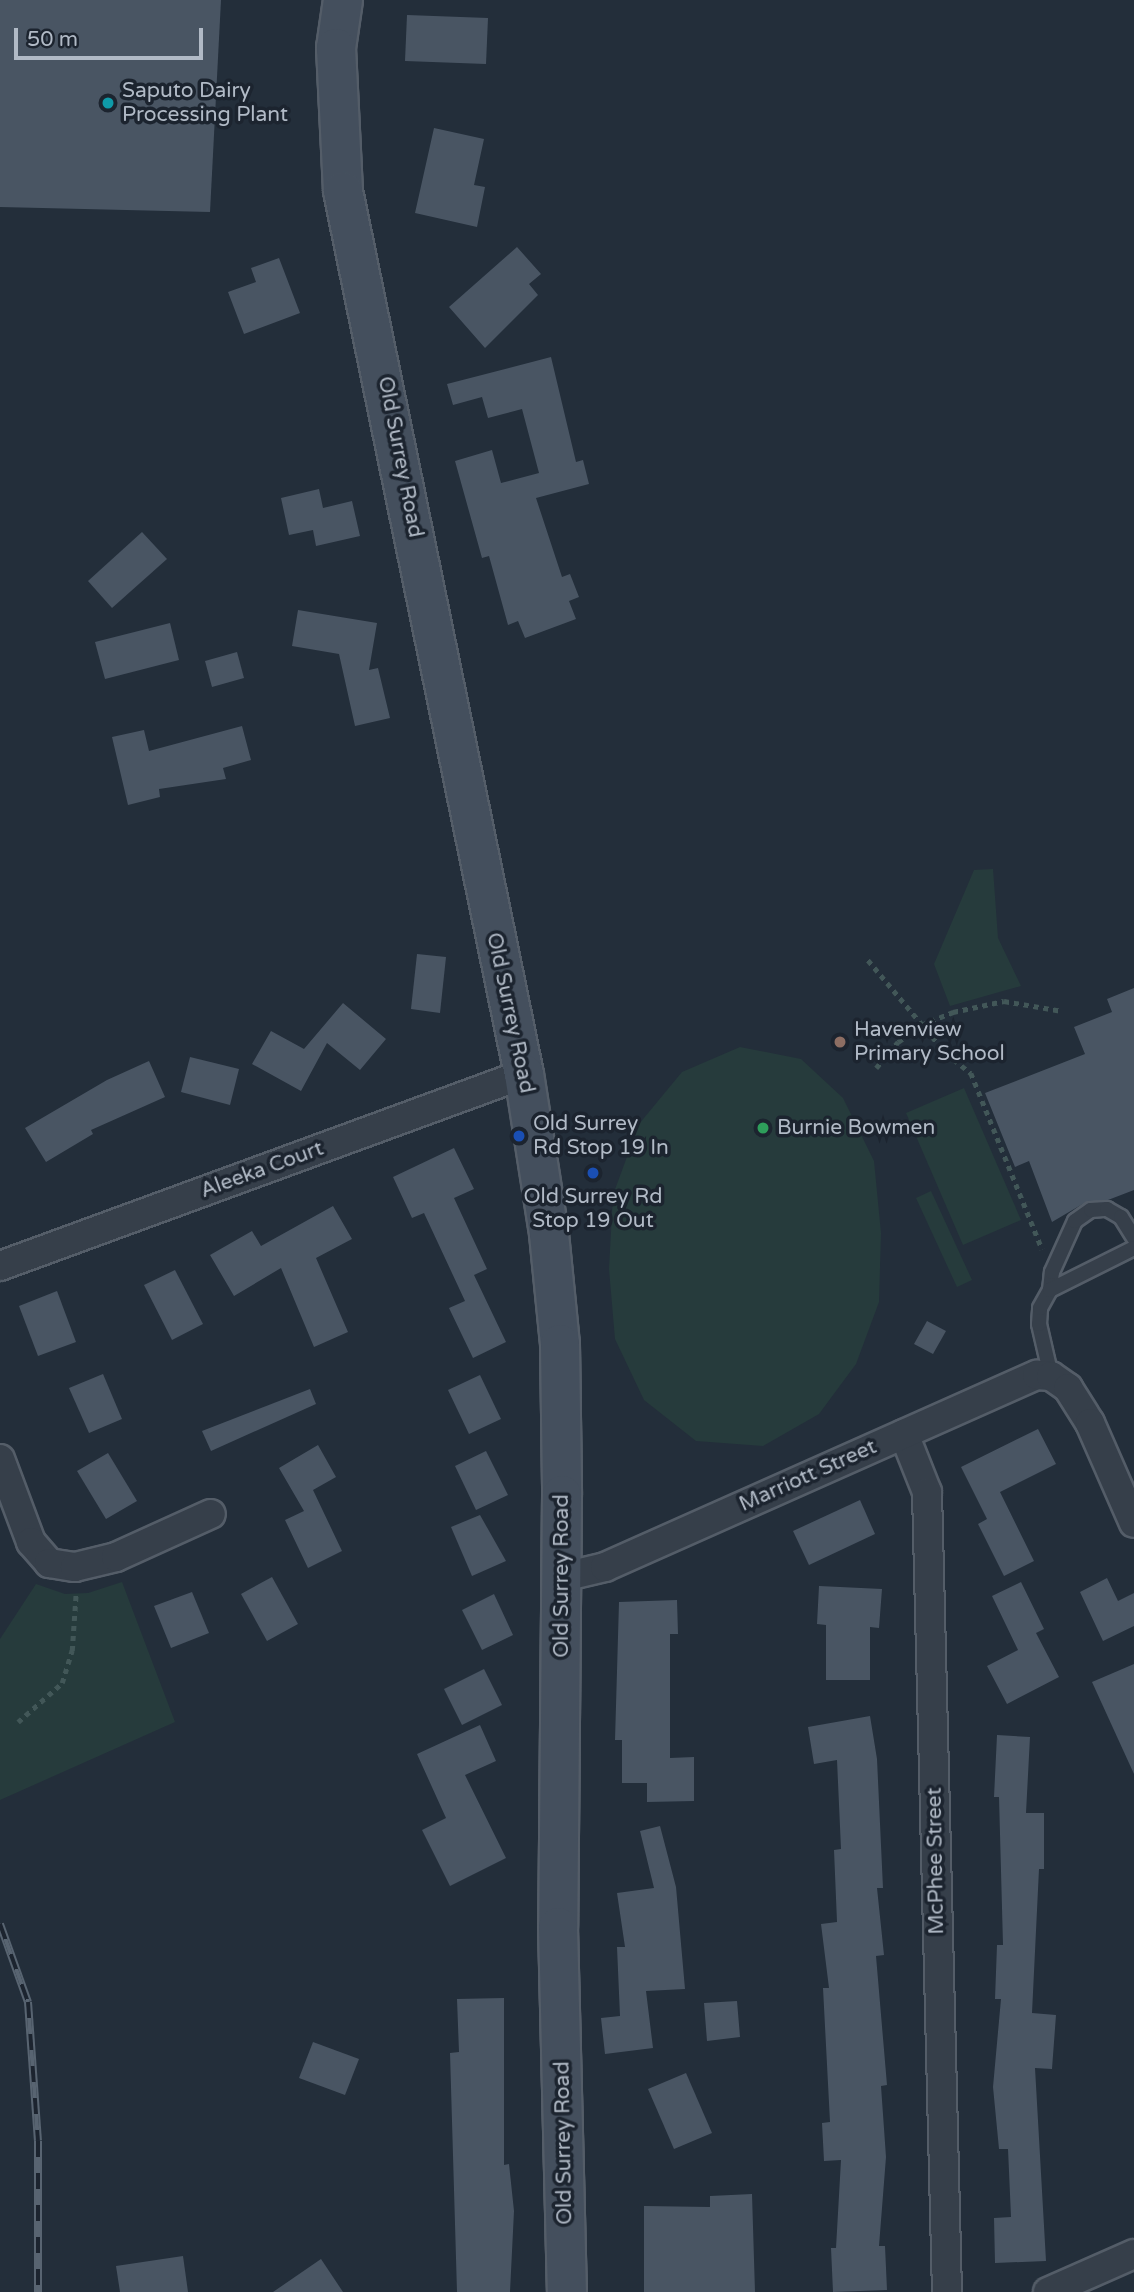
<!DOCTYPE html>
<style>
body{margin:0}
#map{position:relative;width:1134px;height:2292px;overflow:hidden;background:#232e3a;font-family:"Varela Round",sans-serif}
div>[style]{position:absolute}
.green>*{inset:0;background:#263b3c}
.building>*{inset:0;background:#495563}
.path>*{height:4.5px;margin-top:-2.25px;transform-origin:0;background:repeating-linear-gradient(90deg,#425758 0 5px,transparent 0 10px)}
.roads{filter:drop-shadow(2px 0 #545d68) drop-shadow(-2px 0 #545d68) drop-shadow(0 2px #545d68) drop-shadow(0 -2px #545d68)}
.service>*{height:14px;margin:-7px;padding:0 7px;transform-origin:7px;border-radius:7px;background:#363f4a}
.minor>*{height:28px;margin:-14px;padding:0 14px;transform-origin:14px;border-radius:14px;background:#363f4a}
.secondary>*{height:38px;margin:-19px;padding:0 19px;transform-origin:19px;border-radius:19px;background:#444f5d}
.rail>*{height:8px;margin-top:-4px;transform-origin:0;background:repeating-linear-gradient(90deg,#1c242f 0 16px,#586471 0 32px);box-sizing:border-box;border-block:2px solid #586471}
.dots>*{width:19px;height:19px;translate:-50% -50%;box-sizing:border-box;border:4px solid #1c242f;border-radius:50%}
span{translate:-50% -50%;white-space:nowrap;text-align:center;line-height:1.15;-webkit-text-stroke:7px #1c242f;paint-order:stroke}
.poi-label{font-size:21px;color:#b1bac6}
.left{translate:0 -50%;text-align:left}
.street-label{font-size:21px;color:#b1bac6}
.scale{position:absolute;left:14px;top:28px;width:189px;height:32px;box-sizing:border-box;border:4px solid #b1bac6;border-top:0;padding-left:9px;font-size:21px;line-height:24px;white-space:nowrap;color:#b1bac6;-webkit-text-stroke:5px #1c242f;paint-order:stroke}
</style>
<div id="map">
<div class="green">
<i style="clip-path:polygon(993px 869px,998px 938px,1021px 986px,950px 1006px,934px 964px,974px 870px)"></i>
<i style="clip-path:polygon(740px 1047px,801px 1059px,843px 1098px,874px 1161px,881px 1233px,879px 1302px,856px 1364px,819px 1414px,763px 1446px,696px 1441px,644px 1400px,615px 1339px,609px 1269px,613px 1195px,639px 1124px,682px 1072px)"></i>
<i style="clip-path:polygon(964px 1088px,1021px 1220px,963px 1245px,906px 1113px)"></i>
<i style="clip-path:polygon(931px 1191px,972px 1280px,957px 1287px,916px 1198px)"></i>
<i style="clip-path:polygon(122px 1582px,175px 1722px,0 1800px,0 1639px,36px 1584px,65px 1594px,88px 1593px)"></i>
</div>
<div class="building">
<i style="clip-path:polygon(0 0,221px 0,210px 212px,0 207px)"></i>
<i style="clip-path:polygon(407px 15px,488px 18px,486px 64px,405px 61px)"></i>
<i style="clip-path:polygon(434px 128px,484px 139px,474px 185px,485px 187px,477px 227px,415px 213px)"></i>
<i style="clip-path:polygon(517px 247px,541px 274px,529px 284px,538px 295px,485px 348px,449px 307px)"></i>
<i style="clip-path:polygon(279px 258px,300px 313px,244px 334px,228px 292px,256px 282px,251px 268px)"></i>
<i style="clip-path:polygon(551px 357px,576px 462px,583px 460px,589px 484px,536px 498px,562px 577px,570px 574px,579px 597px,569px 601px,576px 619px,525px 638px,518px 621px,508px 625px,489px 556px,482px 558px,455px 461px,492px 450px,501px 483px,539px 473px,522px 409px,488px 418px,482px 397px,453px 405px,447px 384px)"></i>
<i style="clip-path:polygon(319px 489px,323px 508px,352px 501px,360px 536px,316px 546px,313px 530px,289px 535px,281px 498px)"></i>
<i style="clip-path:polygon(142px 532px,167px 559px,112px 608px,88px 581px)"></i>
<i style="clip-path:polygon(298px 610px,377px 623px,369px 670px,378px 668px,390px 718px,355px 726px,339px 654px,292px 646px)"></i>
<i style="clip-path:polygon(170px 623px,179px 660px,105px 679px,95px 642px)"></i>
<i style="clip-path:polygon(237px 652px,244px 678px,212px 687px,205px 661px)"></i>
<i style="clip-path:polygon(242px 726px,251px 760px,223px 768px,226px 779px,159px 789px,160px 797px,128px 805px,112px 737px,144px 730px,149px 751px)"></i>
<i style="clip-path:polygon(417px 954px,446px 957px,440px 1013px,411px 1009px)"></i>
<i style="clip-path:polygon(1134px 988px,1134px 1190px,1108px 1200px,1086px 1202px,1052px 1222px,1029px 1161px,1015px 1167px,985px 1093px,1085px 1054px,1074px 1027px,1112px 1012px,1107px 999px)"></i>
<i style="clip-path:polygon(343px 1003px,386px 1039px,360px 1070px,327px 1043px,301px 1091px,252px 1064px,271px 1031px,304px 1049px)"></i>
<i style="clip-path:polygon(190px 1057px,239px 1069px,230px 1105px,181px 1092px)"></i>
<i style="clip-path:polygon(149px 1061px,165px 1097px,91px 1130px,93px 1134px,46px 1162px,25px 1128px,107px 1080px)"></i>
<i style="clip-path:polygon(454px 1148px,474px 1189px,454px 1198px,487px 1269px,474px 1275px,506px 1342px,473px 1358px,449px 1308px,465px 1301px,424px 1213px,412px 1218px,393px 1177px)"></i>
<i style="clip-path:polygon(333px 1206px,352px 1239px,316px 1258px,348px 1332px,314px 1347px,281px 1268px,234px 1296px,210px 1255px,252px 1231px,261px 1246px)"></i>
<i style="clip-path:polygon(175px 1270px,203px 1324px,172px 1340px,144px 1285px)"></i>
<i style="clip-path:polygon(57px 1291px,76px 1342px,38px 1356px,19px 1306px)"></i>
<i style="clip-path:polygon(927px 1321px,946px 1331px,933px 1354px,914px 1344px)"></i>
<i style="clip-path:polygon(103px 1374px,122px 1419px,89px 1433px,69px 1388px)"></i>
<i style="clip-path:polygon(480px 1375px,501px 1419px,469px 1434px,448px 1390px)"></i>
<i style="clip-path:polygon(310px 1389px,316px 1404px,211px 1451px,202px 1431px)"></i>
<i style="clip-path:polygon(1038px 1429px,1056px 1464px,1000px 1492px,1034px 1561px,1004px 1576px,978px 1524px,987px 1519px,961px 1467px)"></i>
<i style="clip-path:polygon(318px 1445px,336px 1477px,313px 1490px,342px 1551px,308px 1568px,285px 1520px,304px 1511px,279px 1468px)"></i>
<i style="clip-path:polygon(486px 1451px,508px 1495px,476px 1510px,455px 1466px)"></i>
<i style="clip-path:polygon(108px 1453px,137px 1501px,106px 1519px,77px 1471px)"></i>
<i style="clip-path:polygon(860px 1500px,875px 1534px,809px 1565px,793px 1531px)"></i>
<i style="clip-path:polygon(480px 1515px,506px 1561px,472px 1576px,451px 1527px)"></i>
<i style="clip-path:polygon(272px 1577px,298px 1624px,267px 1641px,241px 1594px)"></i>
<i style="clip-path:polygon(1107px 1578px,1118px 1601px,1134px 1593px,1134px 1626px,1103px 1641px,1080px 1592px)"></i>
<i style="clip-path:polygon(1021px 1582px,1044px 1629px,1036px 1633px,1059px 1677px,1007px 1704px,987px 1666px,1018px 1650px,992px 1596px)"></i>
<i style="clip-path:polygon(819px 1586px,882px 1589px,879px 1628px,870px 1627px,870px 1680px,826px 1680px,826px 1625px,817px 1624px)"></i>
<i style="clip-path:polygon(192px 1592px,209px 1633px,171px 1648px,154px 1606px)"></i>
<i style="clip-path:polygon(494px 1594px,513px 1635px,482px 1650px,462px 1610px)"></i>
<i style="clip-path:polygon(677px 1600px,678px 1634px,670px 1634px,670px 1758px,694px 1757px,694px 1801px,647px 1802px,647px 1783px,622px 1783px,622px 1740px,615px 1740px,619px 1602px)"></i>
<i style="clip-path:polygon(1134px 1664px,1134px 1774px,1092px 1682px)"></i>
<i style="clip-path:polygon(484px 1669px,502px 1705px,462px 1725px,444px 1689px)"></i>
<i style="clip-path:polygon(870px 1716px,877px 1759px,883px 1888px,877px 1888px,884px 1955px,876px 1956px,887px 2085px,881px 2086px,886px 2157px,879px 2246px,885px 2246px,887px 2290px,833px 2292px,831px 2248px,836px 2248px,841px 2160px,824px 2161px,822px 2123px,830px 2122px,823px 1988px,829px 1988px,821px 1924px,837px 1922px,834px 1850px,841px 1849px,837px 1760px,814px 1764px,808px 1727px)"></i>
<i style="clip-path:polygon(480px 1725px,496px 1761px,465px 1775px,506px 1858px,450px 1886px,422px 1830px,446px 1818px,417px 1754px)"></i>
<i style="clip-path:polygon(997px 1735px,1030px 1737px,1026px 1813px,1044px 1813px,1044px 1869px,1039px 1869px,1032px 2013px,1056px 2015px,1052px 2069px,1035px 2068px,1046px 2261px,995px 2263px,994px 2218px,1011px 2217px,1008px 2149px,999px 2149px,993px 2087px,1001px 1999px,995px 1999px,997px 1945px,1003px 1945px,999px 1797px,994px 1797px)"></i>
<i style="clip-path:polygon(660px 1826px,676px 1887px,685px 1989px,646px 1991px,653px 2048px,605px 2054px,601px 2018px,620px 2016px,617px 1947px,625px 1947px,617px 1893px,654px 1888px,640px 1831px)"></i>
<i style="clip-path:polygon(504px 1998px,504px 2165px,509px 2164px,514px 2211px,510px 2292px,457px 2292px,450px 2053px,459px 2052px,457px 1999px)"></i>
<i style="clip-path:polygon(737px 2001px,740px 2037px,707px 2041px,704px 2003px)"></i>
<i style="clip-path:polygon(313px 2042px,359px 2059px,345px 2095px,299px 2078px)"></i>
<i style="clip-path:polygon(686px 2073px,712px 2133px,674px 2149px,648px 2089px)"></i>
<i style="clip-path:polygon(752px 2194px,755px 2292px,644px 2292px,644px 2206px,710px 2207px,710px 2196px)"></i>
<i style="clip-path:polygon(183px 2256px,188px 2292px,120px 2292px,116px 2266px)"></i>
<i style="clip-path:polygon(321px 2259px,343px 2292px,273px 2292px)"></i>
</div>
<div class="path">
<i style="left:868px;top:960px;width:121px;rotate:50deg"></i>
<i style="left:946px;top:1053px;width:32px;rotate:39deg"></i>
<i style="left:971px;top:1073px;width:190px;rotate:68deg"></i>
<i style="left:876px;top:1068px;width:34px;rotate:-50deg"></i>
<i style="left:898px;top:1042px;width:29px;rotate:-36deg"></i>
<i style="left:921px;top:1025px;width:35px;rotate:-22deg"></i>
<i style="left:953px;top:1012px;width:52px;rotate:-12.2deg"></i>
<i style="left:1004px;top:1001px;width:59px;rotate:9.8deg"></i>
<i style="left:18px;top:1722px;width:59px;rotate:-41.6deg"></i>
<i style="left:62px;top:1683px;width:34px;rotate:-73deg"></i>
<i style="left:72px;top:1651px;width:58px;rotate:-86.1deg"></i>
</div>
<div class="roads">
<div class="service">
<i style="left:1050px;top:1290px;width:18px;rotate:-84deg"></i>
<i style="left:1052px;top:1272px;width:56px;rotate:-65.7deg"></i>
<i style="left:1075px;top:1221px;width:19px;rotate:-35deg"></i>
<i style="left:1091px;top:1210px;width:16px;rotate:-4deg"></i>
<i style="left:1107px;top:1209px;width:16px;rotate:30deg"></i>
<i style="left:1121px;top:1217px;width:25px;rotate:58deg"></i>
<i style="left:1051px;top:1376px;width:53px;rotate:-103deg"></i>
<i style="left:1039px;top:1324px;width:16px;rotate:-86deg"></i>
<i style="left:1040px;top:1308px;width:21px;rotate:-61deg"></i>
<i style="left:1050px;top:1290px;width:94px;rotate:-26.6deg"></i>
</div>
<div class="minor">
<i style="left:0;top:1266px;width:558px;rotate:-20.12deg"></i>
<i style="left:904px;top:1434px;width:62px;rotate:68.4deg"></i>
<i style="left:927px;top:1492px;width:800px;rotate:88.57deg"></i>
<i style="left:0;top:1459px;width:89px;rotate:69.5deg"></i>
<i style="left:31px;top:1542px;width:28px;rotate:49deg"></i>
<i style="left:49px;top:1563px;width:26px;rotate:9deg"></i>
<i style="left:75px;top:1567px;width:42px;rotate:-13.7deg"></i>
<i style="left:116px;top:1557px;width:104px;rotate:-24.4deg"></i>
<i style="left:563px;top:1577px;width:43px;rotate:-13.4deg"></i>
<i style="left:605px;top:1567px;width:473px;rotate:-24deg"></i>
<i style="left:1037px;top:1375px;width:14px;rotate:4deg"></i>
<i style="left:1051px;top:1376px;width:21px;rotate:35deg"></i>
<i style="left:1068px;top:1388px;width:41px;rotate:57.8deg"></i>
<i style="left:1090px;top:1423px;width:109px;rotate:66.3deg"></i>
<i style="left:1048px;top:2292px;width:94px;rotate:-23.8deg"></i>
</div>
<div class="secondary">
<i style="left:343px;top:0;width:49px;rotate:98.3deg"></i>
<i style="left:336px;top:48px;width:143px;rotate:87.2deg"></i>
<i style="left:343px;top:191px;width:901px;rotate:78.42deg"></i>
<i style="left:524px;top:1074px;width:162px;rotate:81.1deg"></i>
<i style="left:549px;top:1234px;width:111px;rotate:84.3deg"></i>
<i style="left:560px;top:1344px;width:151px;rotate:89.2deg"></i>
<i style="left:562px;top:1495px;width:432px;rotate:90.5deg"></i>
<i style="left:558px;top:1927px;width:365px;rotate:88.6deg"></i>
</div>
</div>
<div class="rail">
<i style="left:0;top:1924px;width:83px;rotate:70.3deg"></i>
<i style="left:28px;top:2002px;width:139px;rotate:85.9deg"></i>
<i style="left:38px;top:2141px;width:151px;rotate:90deg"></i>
</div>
<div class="dots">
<i style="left:108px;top:103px;background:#0f9aa8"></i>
<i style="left:840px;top:1042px;background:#8d6e63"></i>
<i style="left:763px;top:1128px;background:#2e9e5b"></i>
<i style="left:519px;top:1136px;background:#1a4fb4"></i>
<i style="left:593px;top:1173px;background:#1a4fb4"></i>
</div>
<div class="poi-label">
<span class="left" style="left:122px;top:103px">Saputo Dairy<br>Processing Plant</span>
<span class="left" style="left:854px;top:1042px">Havenview<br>Primary School</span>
<span class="left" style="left:533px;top:1136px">Old Surrey<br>Rd Stop 19 In</span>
<span class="left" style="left:777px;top:1128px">Burnie Bowmen</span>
<span style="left:593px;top:1209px">Old Surrey Rd<br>Stop 19 Out</span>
</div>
<div class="street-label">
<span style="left:400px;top:457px;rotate:79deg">Old Surrey Road</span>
<span style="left:510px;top:1013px;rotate:78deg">Old Surrey Road</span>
<span style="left:262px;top:1170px;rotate:-20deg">Aleeka Court</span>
<span style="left:808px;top:1476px;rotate:-24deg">Marriott Street</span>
<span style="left:562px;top:1576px;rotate:-90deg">Old Surrey Road</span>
<span style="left:936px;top:1861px;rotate:-91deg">McPhee Street</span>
<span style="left:564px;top:2143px;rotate:-91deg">Old Surrey Road</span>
</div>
<div class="scale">50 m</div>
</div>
